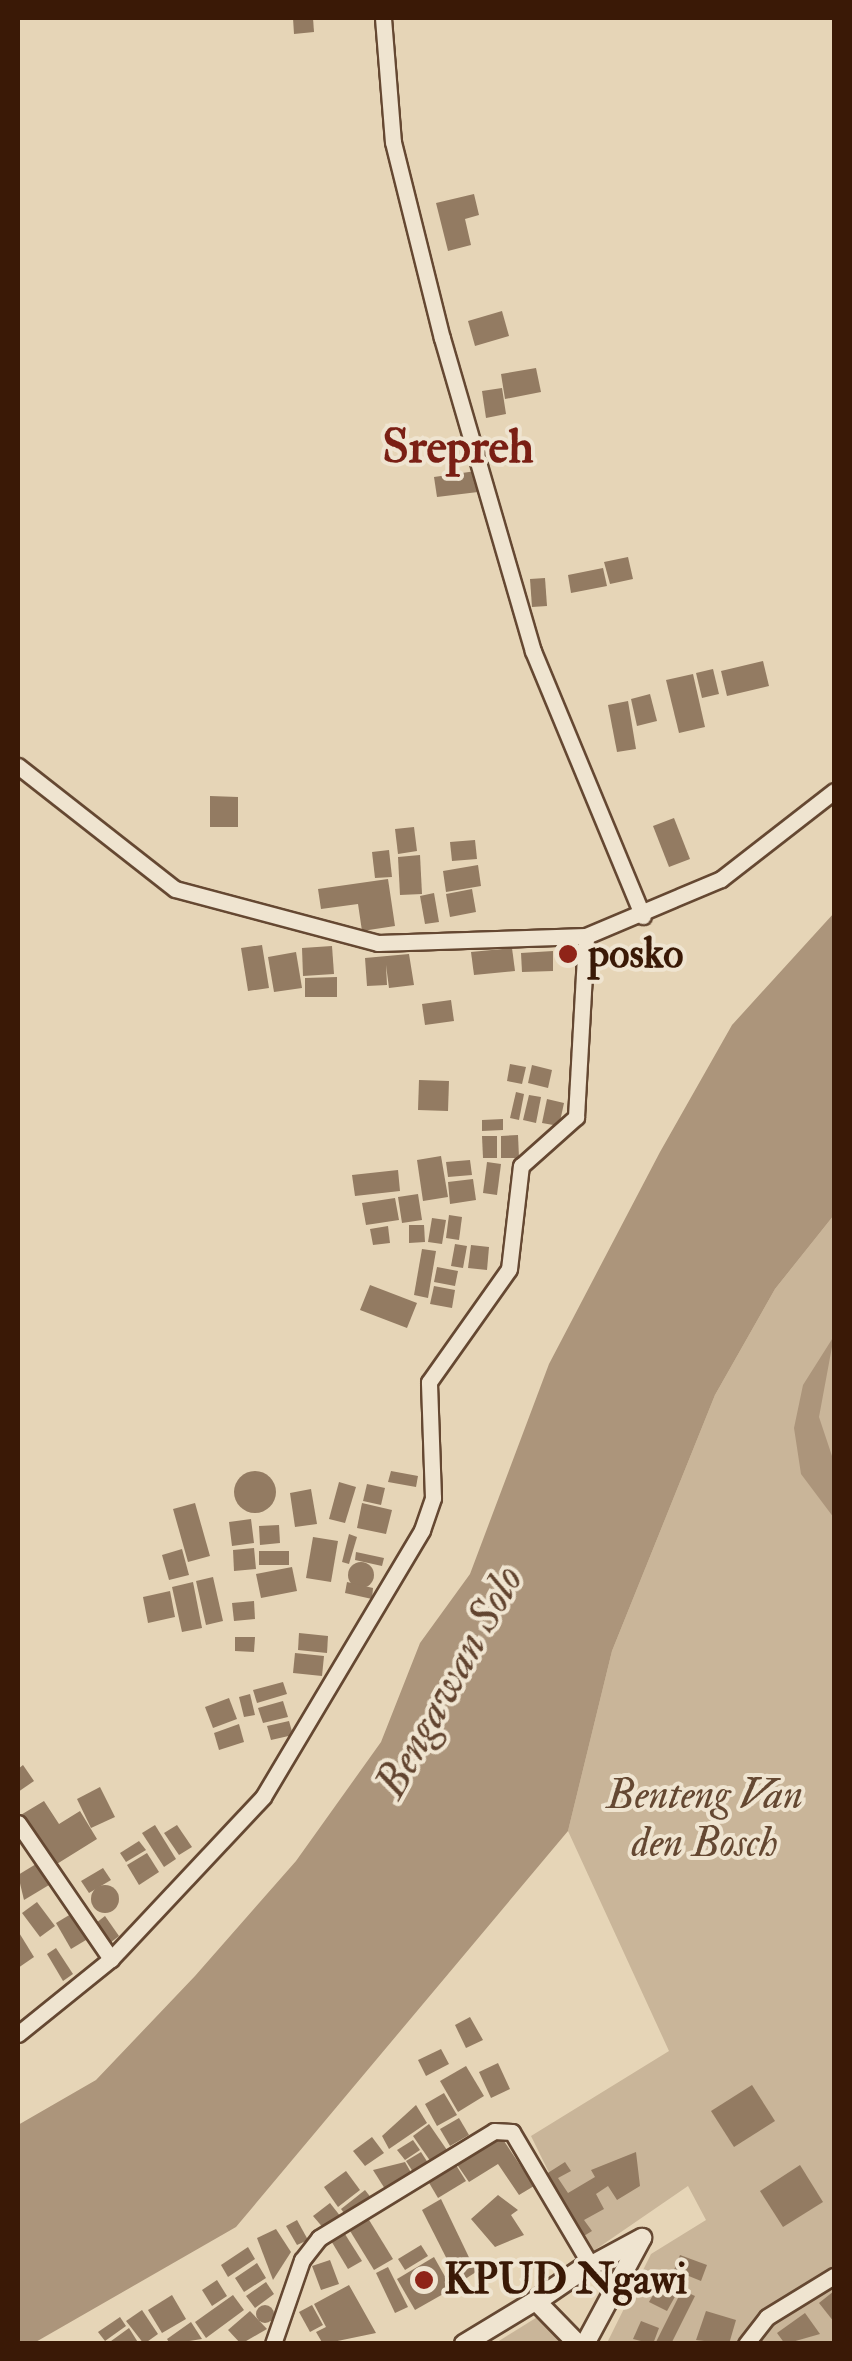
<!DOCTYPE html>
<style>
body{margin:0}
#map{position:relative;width:852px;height:2361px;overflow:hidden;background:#e6d5b7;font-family:"IM FELL Double Pica",serif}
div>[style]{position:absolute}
.green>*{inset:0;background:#c9b599}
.water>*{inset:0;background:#ac957b}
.building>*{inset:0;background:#937b62}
.round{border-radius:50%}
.roads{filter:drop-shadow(2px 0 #654832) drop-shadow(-2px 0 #654832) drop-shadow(0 2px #654832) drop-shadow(0 -2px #654832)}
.minor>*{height:15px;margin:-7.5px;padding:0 7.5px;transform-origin:7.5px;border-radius:7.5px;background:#efe4d0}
.tertiary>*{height:18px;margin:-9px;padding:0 9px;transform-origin:9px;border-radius:9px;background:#efe4d0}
.secondary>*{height:20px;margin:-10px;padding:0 10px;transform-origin:10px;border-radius:10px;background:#efe4d0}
.dots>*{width:28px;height:28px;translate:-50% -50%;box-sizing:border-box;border:5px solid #efe4d0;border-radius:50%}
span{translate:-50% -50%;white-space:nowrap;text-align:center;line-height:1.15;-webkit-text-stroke:8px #efe4d0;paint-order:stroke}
.poi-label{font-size:42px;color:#3a1906;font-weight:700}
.left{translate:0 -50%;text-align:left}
.park-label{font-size:42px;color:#654832;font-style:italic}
.water-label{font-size:45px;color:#62442f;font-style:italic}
.quarter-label{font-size:48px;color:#7a1f14;font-weight:700}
.frame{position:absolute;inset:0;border:20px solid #3a1906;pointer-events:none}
</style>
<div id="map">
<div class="green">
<i style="clip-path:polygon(834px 1215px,834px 2343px,607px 2343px,651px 2254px,706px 2220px,688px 2186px,589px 2254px,531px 2136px,669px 2051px,568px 1831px,612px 1651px,715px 1395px,775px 1289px)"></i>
<i style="clip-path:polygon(539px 2316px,561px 2335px,557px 2343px,494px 2344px)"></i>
</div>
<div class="water">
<i style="clip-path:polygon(834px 913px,834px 1215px,775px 1289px,715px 1395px,612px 1651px,568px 1831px,236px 2227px,34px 2343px,18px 2343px,18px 2125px,96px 2080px,195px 1976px,296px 1861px,381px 1742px,420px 1643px,470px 1574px,549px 1364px,660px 1152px,732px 1025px)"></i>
<i style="clip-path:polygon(834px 1336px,819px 1417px,834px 1462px,834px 1518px,801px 1474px,794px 1428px,803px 1385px)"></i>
</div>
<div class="building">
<i style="clip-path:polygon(293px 18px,313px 18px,314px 32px,294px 34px)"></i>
<i style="clip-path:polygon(474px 194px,479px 215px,465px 219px,471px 245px,448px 251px,436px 203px)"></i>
<i style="clip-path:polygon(502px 311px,509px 336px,475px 346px,468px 321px)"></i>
<i style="clip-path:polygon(536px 368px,541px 392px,505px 399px,501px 374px)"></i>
<i style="clip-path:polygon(502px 388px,506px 414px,486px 418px,482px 391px)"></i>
<i style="clip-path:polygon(476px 471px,478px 492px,437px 497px,434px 477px)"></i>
<i style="clip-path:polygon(628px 557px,633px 579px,610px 584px,604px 562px)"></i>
<i style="clip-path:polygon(603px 568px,607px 586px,571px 593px,568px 575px)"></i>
<i style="clip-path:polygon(545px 578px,547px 606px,532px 607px,530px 579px)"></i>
<i style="clip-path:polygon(763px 661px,769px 686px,727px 696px,721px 671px)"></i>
<i style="clip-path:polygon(713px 669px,719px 694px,702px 698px,696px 673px)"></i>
<i style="clip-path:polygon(693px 674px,705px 727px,679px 733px,666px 680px)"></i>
<i style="clip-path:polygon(650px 694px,657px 721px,637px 726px,631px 699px)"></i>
<i style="clip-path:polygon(628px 701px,636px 749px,617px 752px,608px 705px)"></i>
<i style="clip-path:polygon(210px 796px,238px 797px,238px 827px,210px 827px)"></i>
<i style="clip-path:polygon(674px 818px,690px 859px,669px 867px,653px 826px)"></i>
<i style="clip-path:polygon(414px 827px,417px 851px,398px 854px,395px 829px)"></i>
<i style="clip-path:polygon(475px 840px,477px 859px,452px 861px,450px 842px)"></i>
<i style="clip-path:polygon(389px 850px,392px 877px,375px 878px,372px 852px)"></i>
<i style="clip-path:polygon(420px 855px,422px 894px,400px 895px,398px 857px)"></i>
<i style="clip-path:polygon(478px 865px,481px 886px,446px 892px,443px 871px)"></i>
<i style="clip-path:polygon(388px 879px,395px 926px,362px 931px,358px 904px,321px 909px,318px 889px)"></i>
<i style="clip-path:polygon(472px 889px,476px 912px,450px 917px,446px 894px)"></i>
<i style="clip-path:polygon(434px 893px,439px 922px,425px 924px,420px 896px)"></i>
<i style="clip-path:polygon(262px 945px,269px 988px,248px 991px,241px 948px)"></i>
<i style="clip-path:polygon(332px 946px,334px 974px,303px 976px,302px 948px)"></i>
<i style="clip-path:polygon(512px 948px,515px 971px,474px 975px,471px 952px)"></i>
<i style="clip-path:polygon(553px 951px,553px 971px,522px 972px,521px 953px)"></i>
<i style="clip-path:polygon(296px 952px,302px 988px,274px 992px,268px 957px)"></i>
<i style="clip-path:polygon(409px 954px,414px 985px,389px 988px,386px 965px,387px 985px,367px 986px,365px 958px)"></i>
<i style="clip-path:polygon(337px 977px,337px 997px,305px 997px,305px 978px)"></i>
<i style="clip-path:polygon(451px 1000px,454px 1021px,425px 1025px,422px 1004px)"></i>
<i style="clip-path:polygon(510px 1064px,526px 1067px,522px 1084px,507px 1081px)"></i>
<i style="clip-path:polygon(532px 1065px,552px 1070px,548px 1088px,528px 1083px)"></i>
<i style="clip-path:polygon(419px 1080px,449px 1081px,448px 1111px,418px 1110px)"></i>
<i style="clip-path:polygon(516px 1092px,524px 1094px,519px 1120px,510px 1118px)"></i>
<i style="clip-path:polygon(529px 1095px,541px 1097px,536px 1123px,523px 1120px)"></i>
<i style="clip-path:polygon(547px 1099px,564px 1103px,559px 1126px,542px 1123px)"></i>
<i style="clip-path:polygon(503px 1119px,503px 1130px,482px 1131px,482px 1120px)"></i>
<i style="clip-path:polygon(518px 1135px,519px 1158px,501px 1158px,501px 1136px)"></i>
<i style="clip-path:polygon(482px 1136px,497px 1136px,497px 1158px,483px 1158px)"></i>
<i style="clip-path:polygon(441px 1156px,448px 1197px,423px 1201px,417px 1160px)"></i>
<i style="clip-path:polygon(470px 1160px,472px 1175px,448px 1177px,446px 1162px)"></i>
<i style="clip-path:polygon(487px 1162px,501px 1164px,497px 1195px,483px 1193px)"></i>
<i style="clip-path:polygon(398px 1170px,400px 1191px,355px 1196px,352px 1175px)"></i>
<i style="clip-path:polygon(473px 1179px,476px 1200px,450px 1204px,448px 1182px)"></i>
<i style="clip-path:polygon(418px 1194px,422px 1220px,402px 1223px,398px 1197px)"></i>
<i style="clip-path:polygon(395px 1198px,399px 1220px,366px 1225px,362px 1203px)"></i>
<i style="clip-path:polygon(449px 1215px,462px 1217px,459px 1240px,446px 1238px)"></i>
<i style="clip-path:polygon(432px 1218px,446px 1220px,442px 1244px,428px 1242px)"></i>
<i style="clip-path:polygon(409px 1225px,424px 1225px,425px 1242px,409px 1243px)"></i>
<i style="clip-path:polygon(388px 1226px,390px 1243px,373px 1245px,370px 1229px)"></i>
<i style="clip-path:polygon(455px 1244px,467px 1246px,463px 1268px,451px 1266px)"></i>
<i style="clip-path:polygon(471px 1245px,489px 1247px,487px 1270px,468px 1268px)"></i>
<i style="clip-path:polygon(422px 1249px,436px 1251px,428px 1298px,414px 1295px)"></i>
<i style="clip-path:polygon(437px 1267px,458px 1271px,455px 1286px,434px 1282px)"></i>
<i style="clip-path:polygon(370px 1285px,417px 1303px,407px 1328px,360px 1310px)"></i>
<i style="clip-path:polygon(434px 1286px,455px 1290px,452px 1308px,430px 1304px)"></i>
<i class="round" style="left:234px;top:1471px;width:42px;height:42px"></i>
<i style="clip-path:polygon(391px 1471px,418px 1476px,416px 1487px,388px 1482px)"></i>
<i style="clip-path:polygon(339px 1482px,356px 1487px,345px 1523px,329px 1519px)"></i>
<i style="clip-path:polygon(367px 1484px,385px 1488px,381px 1505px,363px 1501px)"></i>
<i style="clip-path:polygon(311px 1489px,317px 1524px,295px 1527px,290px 1493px)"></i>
<i style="clip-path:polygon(195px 1503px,210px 1556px,188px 1562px,173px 1509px)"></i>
<i style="clip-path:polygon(362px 1503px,392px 1510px,386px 1534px,357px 1528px)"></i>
<i style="clip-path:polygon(251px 1519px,254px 1543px,232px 1546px,229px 1522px)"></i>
<i style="clip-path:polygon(279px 1525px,280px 1543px,260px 1545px,259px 1526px)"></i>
<i style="clip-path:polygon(349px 1534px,357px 1537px,349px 1564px,342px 1562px)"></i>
<i style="clip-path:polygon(313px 1537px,338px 1541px,331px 1582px,306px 1578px)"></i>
<i style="clip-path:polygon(254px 1548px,256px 1569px,234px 1571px,233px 1550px)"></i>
<i style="clip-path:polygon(182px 1549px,189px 1575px,169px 1580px,162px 1555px)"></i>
<i style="clip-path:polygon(259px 1551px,289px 1551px,289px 1565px,259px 1565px)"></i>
<i style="clip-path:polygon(356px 1552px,384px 1558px,382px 1566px,355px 1560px)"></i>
<i class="round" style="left:348px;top:1562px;width:26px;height:26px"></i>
<i style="clip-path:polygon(292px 1567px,297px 1591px,261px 1598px,256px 1574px)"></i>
<i style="clip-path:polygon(213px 1577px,223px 1621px,206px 1625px,196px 1581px)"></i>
<i style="clip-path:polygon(193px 1582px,202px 1628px,182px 1632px,172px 1587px)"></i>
<i style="clip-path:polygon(347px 1582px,373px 1588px,372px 1599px,345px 1593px)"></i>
<i style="clip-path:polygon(170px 1591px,175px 1617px,148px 1623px,143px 1597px)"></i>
<i style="clip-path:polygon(254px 1601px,255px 1619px,234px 1621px,232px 1603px)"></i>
<i style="clip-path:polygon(299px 1633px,328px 1636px,327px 1653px,298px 1650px)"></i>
<i style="clip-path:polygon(235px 1637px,255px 1637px,254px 1652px,235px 1651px)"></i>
<i style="clip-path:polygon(295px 1653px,324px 1656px,322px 1676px,293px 1673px)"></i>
<i style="clip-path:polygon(283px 1682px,287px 1694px,257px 1703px,253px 1690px)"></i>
<i style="clip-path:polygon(250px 1694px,255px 1715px,244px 1717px,239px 1697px)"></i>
<i style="clip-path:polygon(229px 1698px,237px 1719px,213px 1728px,205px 1707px)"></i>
<i style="clip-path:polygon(283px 1701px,288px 1717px,263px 1723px,258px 1708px)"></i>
<i style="clip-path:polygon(289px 1721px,293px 1735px,271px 1740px,267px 1726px)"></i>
<i style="clip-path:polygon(239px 1724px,244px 1742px,219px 1750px,214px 1733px)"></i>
<i style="clip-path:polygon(23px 1765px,34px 1781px,18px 1792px,18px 1769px)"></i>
<i style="clip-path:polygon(100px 1787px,115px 1817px,91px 1828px,77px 1799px)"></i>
<i style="clip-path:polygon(44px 1801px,59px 1824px,80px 1811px,97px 1839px,52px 1867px,19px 1816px)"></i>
<i style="clip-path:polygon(155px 1825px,176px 1859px,164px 1867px,142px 1833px)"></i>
<i style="clip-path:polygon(177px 1825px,192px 1847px,179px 1855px,164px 1833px)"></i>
<i style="clip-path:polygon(139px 1841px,146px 1850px,126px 1862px,120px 1853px)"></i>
<i style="clip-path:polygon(147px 1853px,159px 1872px,139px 1885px,127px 1865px)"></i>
<i style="clip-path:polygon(41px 1861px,54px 1882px,24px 1900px,18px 1875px)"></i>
<i style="clip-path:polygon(103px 1868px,111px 1880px,89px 1893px,81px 1881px)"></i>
<i class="round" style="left:91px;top:1885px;width:28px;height:28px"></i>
<i style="clip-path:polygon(37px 1902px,55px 1926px,40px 1937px,22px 1913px)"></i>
<i style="clip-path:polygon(76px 1911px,91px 1937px,71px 1949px,56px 1923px)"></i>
<i style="clip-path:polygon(105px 1916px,119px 1936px,110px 1943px,96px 1923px)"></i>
<i style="clip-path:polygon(18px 1931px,34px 1957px,18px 1968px)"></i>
<i style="clip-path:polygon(56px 1948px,73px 1974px,63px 1981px,47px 1954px)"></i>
<i style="clip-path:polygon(470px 2017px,483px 2040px,466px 2048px,455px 2025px)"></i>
<i style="clip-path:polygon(441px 2049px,449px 2064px,426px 2076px,418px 2060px)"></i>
<i style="clip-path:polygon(498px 2063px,510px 2089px,491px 2098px,479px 2072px)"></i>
<i style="clip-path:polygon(466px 2066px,484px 2096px,458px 2112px,440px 2081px)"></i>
<i style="clip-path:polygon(752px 2085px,775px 2121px,734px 2147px,711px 2111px)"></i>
<i style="clip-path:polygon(444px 2093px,457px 2115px,437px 2126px,425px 2104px)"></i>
<i style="clip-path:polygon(416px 2105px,427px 2123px,389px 2149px,382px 2136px)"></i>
<i style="clip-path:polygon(459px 2118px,469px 2135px,450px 2146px,440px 2129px)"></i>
<i style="clip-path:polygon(429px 2124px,449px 2153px,433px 2165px,413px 2136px)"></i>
<i style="clip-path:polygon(500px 2135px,534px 2186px,519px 2195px,498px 2164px,469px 2182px,456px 2163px)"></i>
<i style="clip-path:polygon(372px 2137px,384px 2153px,365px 2166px,353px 2151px)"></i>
<i style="clip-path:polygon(413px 2140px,420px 2150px,405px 2160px,397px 2150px)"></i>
<i style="clip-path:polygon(421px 2152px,430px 2166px,415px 2175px,406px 2161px)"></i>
<i style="clip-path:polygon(636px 2152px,640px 2186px,617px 2200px,608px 2186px,596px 2194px,604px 2209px,584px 2220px,592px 2231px,579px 2239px,543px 2176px,565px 2162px,571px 2171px,558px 2178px,568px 2193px,595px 2177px,591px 2170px)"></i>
<i style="clip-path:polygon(405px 2162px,413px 2176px,385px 2189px,373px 2170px)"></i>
<i style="clip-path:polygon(456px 2165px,466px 2181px,438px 2198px,428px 2181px)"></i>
<i style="clip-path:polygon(800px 2165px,823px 2202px,783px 2227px,760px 2191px)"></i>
<i style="clip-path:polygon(346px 2171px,360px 2190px,338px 2207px,324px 2187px)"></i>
<i style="clip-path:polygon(365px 2190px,372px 2199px,347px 2217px,341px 2209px)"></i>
<i style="clip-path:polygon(498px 2195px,518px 2210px,511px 2215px,524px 2235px,495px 2247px,471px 2219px)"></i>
<i style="clip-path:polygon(441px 2199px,476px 2272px,459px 2283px,422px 2210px)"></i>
<i style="clip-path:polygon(330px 2203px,341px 2217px,325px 2230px,313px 2216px)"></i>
<i style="clip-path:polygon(366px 2215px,393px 2259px,374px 2270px,347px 2226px)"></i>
<i style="clip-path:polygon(297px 2220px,308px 2240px,297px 2245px,286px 2226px)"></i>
<i style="clip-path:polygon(276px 2229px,291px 2252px,273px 2280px,257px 2238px)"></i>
<i style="clip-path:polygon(343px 2231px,362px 2261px,348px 2269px,330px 2239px)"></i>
<i style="clip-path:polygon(421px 2245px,428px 2256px,405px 2270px,398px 2259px)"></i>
<i style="clip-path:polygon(248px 2247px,255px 2259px,228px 2277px,221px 2265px)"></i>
<i style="clip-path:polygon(680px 2255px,707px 2265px,701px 2281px,674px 2270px)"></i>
<i style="clip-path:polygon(434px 2257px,452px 2289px,415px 2310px,397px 2279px)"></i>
<i style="clip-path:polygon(330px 2260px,339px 2284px,321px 2290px,312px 2266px)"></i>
<i style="clip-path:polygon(257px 2263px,266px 2278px,244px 2292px,235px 2278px)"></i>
<i style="clip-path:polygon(388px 2267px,408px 2307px,395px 2313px,376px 2273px)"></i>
<i style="clip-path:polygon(217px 2280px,227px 2296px,212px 2306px,202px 2290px)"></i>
<i style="clip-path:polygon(266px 2282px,274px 2294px,255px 2308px,246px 2296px)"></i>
<i style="clip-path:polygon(660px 2283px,677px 2293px,667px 2311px,649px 2302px)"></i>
<i style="clip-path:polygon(349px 2285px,376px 2333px,323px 2344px,316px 2332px,326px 2327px,314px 2304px)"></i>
<i style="clip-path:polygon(682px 2290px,695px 2296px,671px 2344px,655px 2344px)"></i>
<i style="clip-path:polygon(834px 2291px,834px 2322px,819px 2303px)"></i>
<i style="clip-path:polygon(172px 2295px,186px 2319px,162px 2333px,148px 2310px)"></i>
<i style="clip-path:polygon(233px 2295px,244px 2310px,206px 2338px,195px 2322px)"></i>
<i style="clip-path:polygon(312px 2305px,323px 2325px,310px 2332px,299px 2312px)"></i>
<i class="round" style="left:256px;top:2305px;width:18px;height:18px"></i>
<i style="clip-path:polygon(142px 2310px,158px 2334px,144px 2344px,126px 2321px)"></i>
<i style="clip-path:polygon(250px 2311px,267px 2329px,241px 2344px,228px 2330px)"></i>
<i style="clip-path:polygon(706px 2311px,736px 2320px,729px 2344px,696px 2340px)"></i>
<i style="clip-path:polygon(805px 2313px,820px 2334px,785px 2344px,777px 2333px)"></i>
<i style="clip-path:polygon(120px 2317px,126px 2326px,105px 2341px,98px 2332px)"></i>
<i style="clip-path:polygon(641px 2321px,659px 2328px,653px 2344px,633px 2339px)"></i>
<i style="clip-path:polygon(191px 2322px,202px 2339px,170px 2344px,167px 2339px)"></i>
<i style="clip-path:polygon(129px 2328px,139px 2344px,107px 2344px)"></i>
</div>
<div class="roads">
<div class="minor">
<i style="left:383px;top:18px;width:124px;rotate:85.4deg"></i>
<i style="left:393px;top:142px;width:202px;rotate:76deg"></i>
<i style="left:442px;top:338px;width:326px;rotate:73.8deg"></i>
<i style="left:533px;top:651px;width:287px;rotate:67.5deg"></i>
<i style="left:18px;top:766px;width:199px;rotate:38.1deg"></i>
<i style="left:175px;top:889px;width:210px;rotate:14.9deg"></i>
<i style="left:378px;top:943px;width:208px;rotate:-1.9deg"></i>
<i style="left:586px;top:936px;width:147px;rotate:-22.9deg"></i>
<i style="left:721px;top:879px;width:143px;rotate:-37.9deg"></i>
<i style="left:18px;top:1823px;width:165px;rotate:55.6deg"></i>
<i style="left:18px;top:2034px;width:119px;rotate:-38.9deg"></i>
<i style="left:111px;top:1959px;width:222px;rotate:-46.8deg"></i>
<i style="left:263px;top:1797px;width:311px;rotate:-59.2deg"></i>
<i style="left:422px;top:1530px;width:34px;rotate:-71deg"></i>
<i style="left:433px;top:1498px;width:116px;rotate:-92deg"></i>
<i style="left:429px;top:1382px;width:138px;rotate:-54.7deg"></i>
<i style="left:509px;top:1269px;width:104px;rotate:-83.4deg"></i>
<i style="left:521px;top:1166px;width:74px;rotate:-41.7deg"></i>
<i style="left:576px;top:1117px;width:181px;rotate:-86.8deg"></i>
<i style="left:273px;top:2344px;width:89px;rotate:-71deg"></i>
<i style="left:302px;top:2260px;width:28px;rotate:-52deg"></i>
<i style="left:319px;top:2238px;width:205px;rotate:-31.4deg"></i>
<i style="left:494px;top:2131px;width:18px;rotate:3deg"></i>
<i style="left:512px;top:2132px;width:153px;rotate:59.4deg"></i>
<i style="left:746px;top:2344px;width:34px;rotate:-52deg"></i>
<i style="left:767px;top:2317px;width:79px;rotate:-31.5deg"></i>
</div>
<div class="tertiary">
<i style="left:579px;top:2272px;width:72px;rotate:-28.4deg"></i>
<i style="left:536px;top:2301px;width:60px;rotate:45.7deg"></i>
<i style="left:464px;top:2344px;width:95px;rotate:-31.2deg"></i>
<i style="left:585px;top:2344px;width:120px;rotate:-61.7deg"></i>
</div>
<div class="secondary">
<i style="left:536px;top:2301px;width:65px;rotate:-34.4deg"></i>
</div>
</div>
<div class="dots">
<i style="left:568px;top:954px;background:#8f2418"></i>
<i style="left:424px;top:2280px;background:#8f2418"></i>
</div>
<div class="poi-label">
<span class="left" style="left:588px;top:954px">posko</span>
<span class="left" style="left:444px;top:2280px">KPUD Ngawi</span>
</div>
<div class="park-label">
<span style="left:705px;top:1819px">Benteng Van<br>den Bosch</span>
</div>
<div class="water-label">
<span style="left:450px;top:1682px;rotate:-61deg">Bengawan Solo</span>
</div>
<div class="quarter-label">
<span style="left:458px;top:448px">Srepreh</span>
</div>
<div class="frame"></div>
</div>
